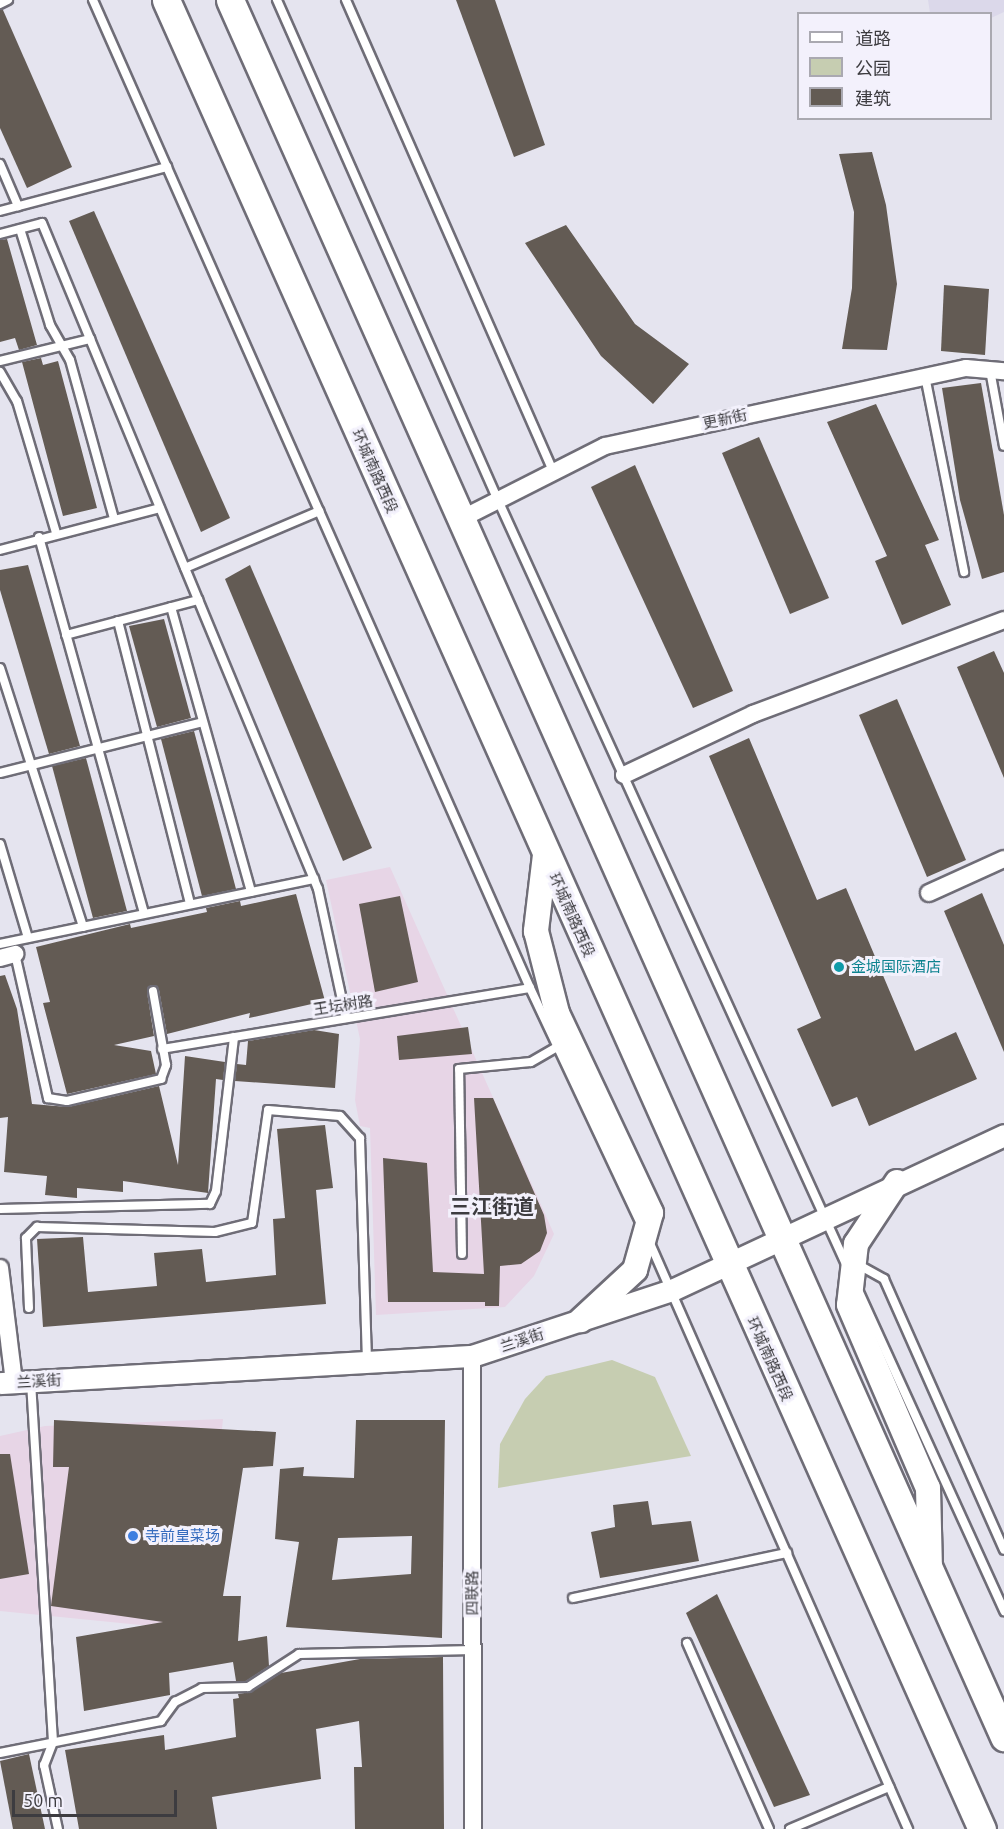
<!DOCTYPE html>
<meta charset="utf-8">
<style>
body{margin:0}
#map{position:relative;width:1004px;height:1829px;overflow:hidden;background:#e5e4ef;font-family:Ubuntu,"Noto Sans SC",sans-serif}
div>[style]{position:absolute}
.commercial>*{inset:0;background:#e7d5e6}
.built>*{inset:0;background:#dbd8ea}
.green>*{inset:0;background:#c6cdb1}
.building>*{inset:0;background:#635b54}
.roads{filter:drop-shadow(2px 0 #6f6d77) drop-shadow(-2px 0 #6f6d77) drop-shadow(0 2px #6f6d77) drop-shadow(0 -2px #6f6d77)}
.service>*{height:8px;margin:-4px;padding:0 4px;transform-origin:4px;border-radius:4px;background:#fff}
.minor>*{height:16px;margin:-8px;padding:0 8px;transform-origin:8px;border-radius:8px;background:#fff}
.tertiary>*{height:21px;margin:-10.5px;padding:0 10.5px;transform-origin:10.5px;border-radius:10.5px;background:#fff}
.secondary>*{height:24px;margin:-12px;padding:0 12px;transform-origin:12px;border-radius:12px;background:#fff}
.primary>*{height:27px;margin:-13.5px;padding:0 13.5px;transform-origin:13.5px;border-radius:13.5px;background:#fff}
.dots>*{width:16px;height:16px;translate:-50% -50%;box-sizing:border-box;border:3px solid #f3f1fc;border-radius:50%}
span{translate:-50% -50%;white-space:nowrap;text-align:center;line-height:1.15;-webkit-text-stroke:6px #f3f1fc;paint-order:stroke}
.street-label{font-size:15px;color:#3d3c40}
.culture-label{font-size:15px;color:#0d838f}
.left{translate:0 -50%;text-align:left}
.shop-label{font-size:15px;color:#366cbe}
.district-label{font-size:21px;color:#3d3c40;font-weight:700}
.legend{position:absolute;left:797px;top:12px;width:195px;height:108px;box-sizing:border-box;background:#f3f1fc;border:2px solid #aaa9b1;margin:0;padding:8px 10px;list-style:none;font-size:18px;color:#3d3c40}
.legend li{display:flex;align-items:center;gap:12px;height:30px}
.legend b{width:30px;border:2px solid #aaa9b1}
.scale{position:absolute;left:12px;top:1790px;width:165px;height:27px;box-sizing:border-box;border:3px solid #3d3c40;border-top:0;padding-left:8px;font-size:18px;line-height:21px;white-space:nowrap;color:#3d3c40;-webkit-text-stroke:4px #f3f1fc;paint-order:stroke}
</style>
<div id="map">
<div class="commercial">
<i style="clip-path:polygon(390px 867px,554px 1234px,534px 1276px,505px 1307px,376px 1315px,370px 1128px,360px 1126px,355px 1100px,360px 1039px,326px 880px)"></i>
<i style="clip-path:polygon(223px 1419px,201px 1631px,0 1611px,0 1436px,45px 1426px)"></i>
</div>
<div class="built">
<i style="clip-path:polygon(928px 0,1004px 0,1004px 12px,991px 18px,990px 14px,930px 13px)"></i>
</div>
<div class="green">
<i style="clip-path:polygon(612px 1360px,655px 1377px,691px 1456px,498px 1488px,500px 1444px,525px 1399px,546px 1376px)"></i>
</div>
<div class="building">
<i style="clip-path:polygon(456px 0,495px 0,545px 145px,514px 157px)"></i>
<i style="clip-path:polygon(0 10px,3px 10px,72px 167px,27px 188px,0 128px)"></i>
<i style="clip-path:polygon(872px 152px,886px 205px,897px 284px,887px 350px,842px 349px,852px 288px,854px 212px,839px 154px)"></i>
<i style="clip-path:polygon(94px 211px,230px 518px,201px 532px,69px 221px)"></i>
<i style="clip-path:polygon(566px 225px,635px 324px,689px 364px,653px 404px,601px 356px,525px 243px)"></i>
<i style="clip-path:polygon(7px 239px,37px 345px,19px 350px,15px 338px,0 342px,0 240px)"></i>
<i style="clip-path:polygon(944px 285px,989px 289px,985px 355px,941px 351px)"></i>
<i style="clip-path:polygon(41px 358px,43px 365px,58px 361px,97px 508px,63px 516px,22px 362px)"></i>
<i style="clip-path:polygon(981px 383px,1004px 515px,1004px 572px,982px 579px,960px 500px,942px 388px)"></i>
<i style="clip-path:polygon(876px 404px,939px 540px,925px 545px,951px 605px,902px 625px,875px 561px,887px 556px,827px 422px)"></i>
<i style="clip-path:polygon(759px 437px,829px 598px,790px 614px,722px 453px)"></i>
<i style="clip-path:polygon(635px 465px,733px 691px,693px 708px,591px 487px)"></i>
<i style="clip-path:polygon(28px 565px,80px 746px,49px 754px,0 590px,0 570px)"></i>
<i style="clip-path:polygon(250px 565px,372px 848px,343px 861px,225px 579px)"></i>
<i style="clip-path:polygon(164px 619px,191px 718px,157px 727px,129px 626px)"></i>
<i style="clip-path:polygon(994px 651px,1004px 673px,1004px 778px,957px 667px)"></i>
<i style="clip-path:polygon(897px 699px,966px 860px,927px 877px,859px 715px)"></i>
<i style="clip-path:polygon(194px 731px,236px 889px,202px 896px,161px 739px)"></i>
<i style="clip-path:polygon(749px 738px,817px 900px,846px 888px,915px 1051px,956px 1032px,977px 1079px,869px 1126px,857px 1097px,832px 1107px,797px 1029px,821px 1018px,709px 756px)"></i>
<i style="clip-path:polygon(86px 758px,127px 911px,93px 918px,52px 766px)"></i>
<i style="clip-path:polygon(982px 893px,1004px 945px,1004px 1052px,944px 911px)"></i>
<i style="clip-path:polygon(296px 894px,325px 1001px,249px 1018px,250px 1013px,167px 1034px,159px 990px,151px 985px,147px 992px,154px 1036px,114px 1045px,151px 1051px,156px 1074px,67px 1094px,43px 1003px,50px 1002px,36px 947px,130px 924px,131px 928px,207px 912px,206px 908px,240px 901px,241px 906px)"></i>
<i style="clip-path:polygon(400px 896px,418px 982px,375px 992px,359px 904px)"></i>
<i style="clip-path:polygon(5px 975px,17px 1009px,32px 1104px,68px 1107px,159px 1086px,178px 1165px,185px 1056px,225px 1062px,223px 1080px,216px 1079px,208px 1193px,123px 1181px,123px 1192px,77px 1188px,77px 1198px,45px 1195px,47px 1176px,4px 1172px,8px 1117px,0 1118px,0 976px)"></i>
<i style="clip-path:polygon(468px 1027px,472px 1054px,399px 1060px,397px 1036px)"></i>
<i style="clip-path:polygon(314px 1030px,339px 1034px,335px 1088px,235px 1081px,237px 1064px,246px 1065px,248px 1041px)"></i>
<i style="clip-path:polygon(474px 1098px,493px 1098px,544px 1215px,547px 1233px,540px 1251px,521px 1264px,500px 1266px,499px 1306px,485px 1306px,485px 1302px,388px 1302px,383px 1158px,427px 1163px,433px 1272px,484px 1274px)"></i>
<i style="clip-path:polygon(325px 1125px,333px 1188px,316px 1190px,326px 1304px,43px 1327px,37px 1239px,83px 1237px,88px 1292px,157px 1286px,154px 1253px,202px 1249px,206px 1282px,276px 1275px,273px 1219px,285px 1218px,277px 1129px)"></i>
<i style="clip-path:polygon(54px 1420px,276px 1432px,273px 1466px,243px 1468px,223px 1596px,241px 1596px,238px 1641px,267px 1636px,269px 1666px,246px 1681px,236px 1681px,233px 1662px,169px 1673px,170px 1695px,84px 1711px,76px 1637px,163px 1622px,51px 1606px,69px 1467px,53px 1467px)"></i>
<i style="clip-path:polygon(evenodd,356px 1420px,445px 1420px,442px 1638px,286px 1627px,299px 1542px,275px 1539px,280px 1469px,304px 1467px,303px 1476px,354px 1478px,356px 1420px,412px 1536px,411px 1574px,332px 1580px,338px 1538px,412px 1536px)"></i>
<i style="clip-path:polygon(0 1454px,10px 1454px,29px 1574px,0 1579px)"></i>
<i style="clip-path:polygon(648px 1501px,652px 1525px,691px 1521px,699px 1561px,600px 1578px,591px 1532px,615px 1527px,613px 1505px)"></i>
<i style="clip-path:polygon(717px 1594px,810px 1795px,774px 1807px,686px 1613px)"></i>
<i style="clip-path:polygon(443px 1657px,444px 1829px,355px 1829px,354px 1767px,362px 1767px,359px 1721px,316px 1729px,321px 1779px,212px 1797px,217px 1829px,79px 1829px,65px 1750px,164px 1735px,165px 1750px,236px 1737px,233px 1699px,239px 1698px,238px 1694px,251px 1692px,281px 1673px,360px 1659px)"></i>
<i style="clip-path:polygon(29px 1754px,45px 1829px,13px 1829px,0 1761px)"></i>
</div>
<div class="roads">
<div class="service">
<i style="left:93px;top:0;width:1080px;rotate:66.14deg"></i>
<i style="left:530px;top:988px;width:263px;rotate:64.8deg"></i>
<i style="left:277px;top:0;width:544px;rotate:66.17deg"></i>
<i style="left:497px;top:498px;width:842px;rotate:65.51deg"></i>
<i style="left:346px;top:0;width:514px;rotate:66.27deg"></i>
<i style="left:0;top:4px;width:9px;rotate:-27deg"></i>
<i style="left:0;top:164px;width:46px;rotate:66.8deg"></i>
<i style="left:0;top:211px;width:173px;rotate:-14.8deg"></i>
<i style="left:20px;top:229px;width:101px;rotate:72.6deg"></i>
<i style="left:50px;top:325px;width:40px;rotate:60.3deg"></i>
<i style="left:70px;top:360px;width:165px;rotate:74.5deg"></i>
<i style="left:0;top:234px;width:43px;rotate:-14.7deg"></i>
<i style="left:42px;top:223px;width:721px;rotate:67.49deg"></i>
<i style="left:318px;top:889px;width:132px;rotate:77.8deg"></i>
<i style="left:0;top:361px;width:93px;rotate:-13.7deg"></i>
<i style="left:990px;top:370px;width:77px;rotate:79.6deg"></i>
<i style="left:0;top:372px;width:34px;rotate:60deg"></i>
<i style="left:17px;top:401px;width:138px;rotate:73.5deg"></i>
<i style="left:925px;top:376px;width:200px;rotate:78.7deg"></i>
<i style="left:39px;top:537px;width:391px;rotate:74.4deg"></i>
<i style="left:0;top:550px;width:165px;rotate:-14.7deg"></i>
<i style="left:185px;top:568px;width:146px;rotate:-23deg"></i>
<i style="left:171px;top:607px;width:296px;rotate:74.3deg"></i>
<i style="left:118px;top:621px;width:292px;rotate:75.7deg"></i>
<i style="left:66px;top:635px;width:137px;rotate:-14.9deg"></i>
<i style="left:0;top:668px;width:272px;rotate:72.2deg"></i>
<i style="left:0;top:773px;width:209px;rotate:-14.1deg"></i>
<i style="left:0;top:844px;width:98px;rotate:73.4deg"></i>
<i style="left:0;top:944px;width:321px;rotate:-11.7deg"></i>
<i style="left:15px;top:954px;width:148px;rotate:77.1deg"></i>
<i style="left:48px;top:1098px;width:19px;rotate:9deg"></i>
<i style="left:67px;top:1101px;width:97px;rotate:-13.2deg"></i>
<i style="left:161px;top:1079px;width:15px;rotate:-70deg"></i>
<i style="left:166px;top:1065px;width:75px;rotate:-100deg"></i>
<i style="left:162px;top:1049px;width:373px;rotate:-9.4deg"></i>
<i style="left:0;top:1209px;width:210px;rotate:-1.4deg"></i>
<i style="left:210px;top:1204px;width:14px;rotate:-65deg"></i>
<i style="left:216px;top:1191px;width:155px;rotate:-83.3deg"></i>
<i style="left:649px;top:1241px;width:643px;rotate:66.23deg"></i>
<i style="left:462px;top:1254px;width:185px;rotate:-90.9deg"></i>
<i style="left:459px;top:1069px;width:72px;rotate:-5.6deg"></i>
<i style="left:531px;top:1062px;width:30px;rotate:-30deg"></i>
<i style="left:857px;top:1264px;width:31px;rotate:29deg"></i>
<i style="left:884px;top:1279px;width:296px;rotate:66.1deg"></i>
<i style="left:858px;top:1290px;width:353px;rotate:65.5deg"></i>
<i style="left:29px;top:1308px;width:70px;rotate:-92.5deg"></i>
<i style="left:26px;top:1238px;width:16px;rotate:-45deg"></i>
<i style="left:37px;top:1227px;width:178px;rotate:1.6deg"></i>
<i style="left:215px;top:1232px;width:38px;rotate:-14deg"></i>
<i style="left:252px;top:1223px;width:114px;rotate:-81.9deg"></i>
<i style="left:268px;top:1110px;width:72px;rotate:4.8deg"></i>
<i style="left:340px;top:1116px;width:30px;rotate:48deg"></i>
<i style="left:360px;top:1138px;width:224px;rotate:88.2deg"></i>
<i style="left:31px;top:1382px;width:361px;rotate:86.5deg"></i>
<i style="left:53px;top:1742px;width:25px;rotate:111deg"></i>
<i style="left:44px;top:1765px;width:66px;rotate:77.7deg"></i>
<i style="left:573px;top:1598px;width:219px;rotate:-11.9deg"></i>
<i style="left:687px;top:1643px;width:203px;rotate:66.2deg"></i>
<i style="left:0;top:1753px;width:164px;rotate:-11.2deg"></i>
<i style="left:161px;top:1721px;width:24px;rotate:-54deg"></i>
<i style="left:175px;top:1702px;width:30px;rotate:-27deg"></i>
<i style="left:202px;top:1688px;width:46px;rotate:-1.2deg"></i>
<i style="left:248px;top:1687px;width:61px;rotate:-32.9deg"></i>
<i style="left:299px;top:1654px;width:174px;rotate:-1.3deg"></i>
<i style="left:790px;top:1829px;width:108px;rotate:-23deg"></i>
</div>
<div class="minor">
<i style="left:461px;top:519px;width:161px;rotate:-26.9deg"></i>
<i style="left:605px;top:446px;width:369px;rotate:-12.2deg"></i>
<i style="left:966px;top:368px;width:38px;rotate:5deg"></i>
<i style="left:624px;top:775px;width:143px;rotate:-25.3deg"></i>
<i style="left:753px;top:714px;width:268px;rotate:-20.5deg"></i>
<i style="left:929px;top:893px;width:82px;rotate:-24.4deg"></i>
<i style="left:0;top:958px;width:16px;rotate:-15deg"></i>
<i style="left:0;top:1268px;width:115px;rotate:83deg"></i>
<i style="left:472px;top:1356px;width:473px;rotate:89.9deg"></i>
</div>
<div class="tertiary">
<i style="left:0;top:1383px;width:473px;rotate:-3.3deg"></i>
<i style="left:472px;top:1356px;width:211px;rotate:-18.3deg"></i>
<i style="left:672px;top:1290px;width:366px;rotate:-25deg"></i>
</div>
<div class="secondary">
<i style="left:545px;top:855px;width:77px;rotate:96.8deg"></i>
<i style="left:536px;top:931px;width:85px;rotate:75.6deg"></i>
<i style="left:557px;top:1013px;width:221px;rotate:64.8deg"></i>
<i style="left:651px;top:1213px;width:59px;rotate:105.7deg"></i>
<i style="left:635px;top:1270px;width:74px;rotate:137.2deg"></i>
<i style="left:897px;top:1182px;width:74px;rotate:123.5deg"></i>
<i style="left:856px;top:1244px;width:61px;rotate:96.5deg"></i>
<i style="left:849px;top:1305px;width:199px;rotate:66.7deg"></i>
<i style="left:928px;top:1488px;width:80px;rotate:88.6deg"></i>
</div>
<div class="primary">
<i style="left:166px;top:0;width:2003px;rotate:65.96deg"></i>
<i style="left:230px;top:0;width:1902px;rotate:65.98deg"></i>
</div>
</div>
<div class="dots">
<i style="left:839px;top:967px;background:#0f9aa8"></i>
<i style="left:133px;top:1536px;background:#3f7fe0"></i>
</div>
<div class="street-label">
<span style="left:725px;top:419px;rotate:-12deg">更新街</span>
<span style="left:375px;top:471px;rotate:66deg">环城南路西段</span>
<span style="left:572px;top:915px;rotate:66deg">环城南路西段</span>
<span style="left:343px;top:1005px;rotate:-9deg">王坛树路</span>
<span style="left:522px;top:1340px;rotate:-18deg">兰溪街</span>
<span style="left:770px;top:1359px;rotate:66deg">环城南路西段</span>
<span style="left:39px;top:1381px;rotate:-3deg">兰溪街</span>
<span style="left:472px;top:1593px;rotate:-90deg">四联路</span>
</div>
<div class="culture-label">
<span class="left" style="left:851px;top:967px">金城国际酒店</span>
</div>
<div class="shop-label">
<span class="left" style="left:145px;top:1536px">寺前皇菜场</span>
</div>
<div class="district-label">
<span style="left:492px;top:1206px">三江街道</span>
</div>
<ul class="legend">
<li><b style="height:8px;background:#fff"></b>道路</li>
<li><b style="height:16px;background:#c6cdb1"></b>公园</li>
<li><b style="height:16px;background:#635b54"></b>建筑</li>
</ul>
<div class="scale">50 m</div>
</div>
